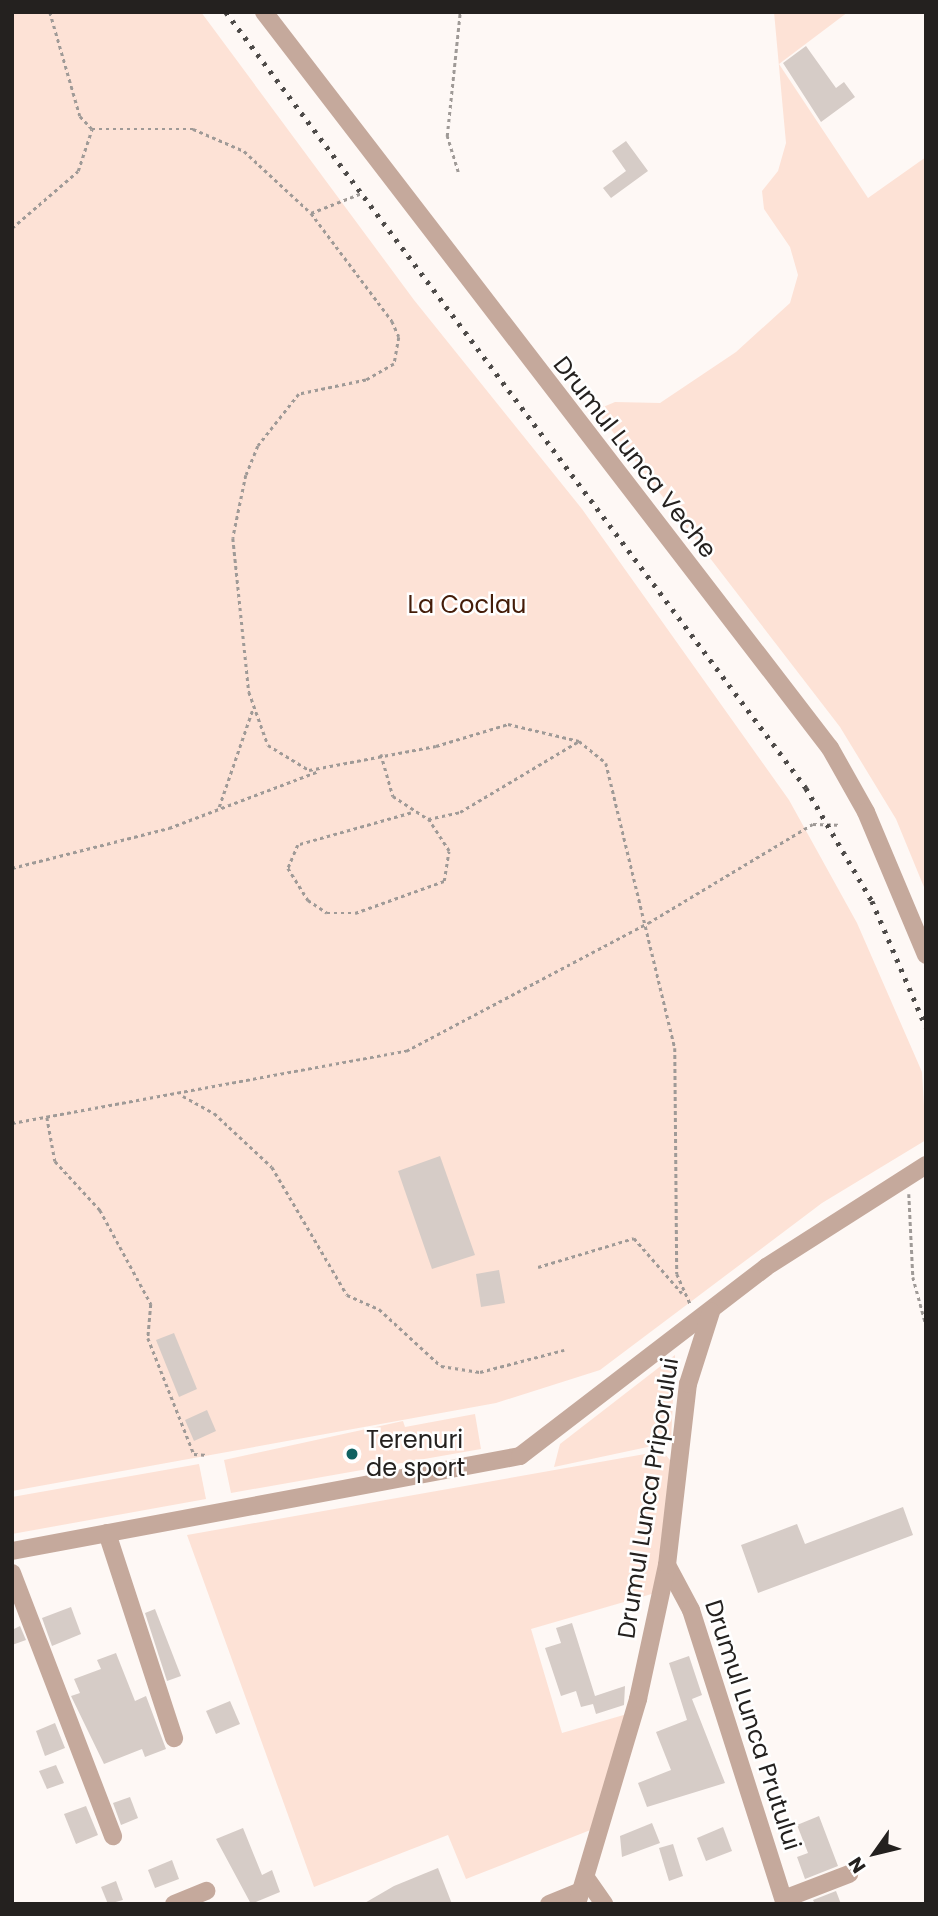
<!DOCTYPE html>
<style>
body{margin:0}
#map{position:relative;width:938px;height:1916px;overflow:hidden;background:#fef8f5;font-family:Poppins,sans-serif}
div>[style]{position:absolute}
.green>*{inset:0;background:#fde2d6}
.building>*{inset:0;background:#d6ccc7}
.path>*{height:2.5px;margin-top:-1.25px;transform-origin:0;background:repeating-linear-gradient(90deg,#9f9a97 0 3.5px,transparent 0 7px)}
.minor>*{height:18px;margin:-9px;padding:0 9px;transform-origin:9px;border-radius:9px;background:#c5a99c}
.rail>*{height:4.5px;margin-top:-2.25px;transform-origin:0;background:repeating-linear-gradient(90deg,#4e4b49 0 3.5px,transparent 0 10.5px)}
.dots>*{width:19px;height:19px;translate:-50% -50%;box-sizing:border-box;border:4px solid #fff;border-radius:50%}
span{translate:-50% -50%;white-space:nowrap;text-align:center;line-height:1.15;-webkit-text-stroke:5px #fff;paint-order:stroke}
.street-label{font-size:24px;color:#24211f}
.park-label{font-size:24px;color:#441c08}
.poi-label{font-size:24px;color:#24211f}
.left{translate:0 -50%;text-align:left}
.frame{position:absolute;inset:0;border:14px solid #24211f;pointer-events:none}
.north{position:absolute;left:840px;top:1818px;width:70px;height:70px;-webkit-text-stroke:5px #fff;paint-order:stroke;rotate:236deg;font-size:19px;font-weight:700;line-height:28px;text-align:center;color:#24211f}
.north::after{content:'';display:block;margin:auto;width:24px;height:32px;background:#24211f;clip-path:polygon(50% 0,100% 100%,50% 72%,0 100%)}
</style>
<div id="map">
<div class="green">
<i style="clip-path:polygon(12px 12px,201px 12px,414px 300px,582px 509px,789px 800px,857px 923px,922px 1072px,926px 1140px,822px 1203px,600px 1370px,496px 1403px,12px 1491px)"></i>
<i style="clip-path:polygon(774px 12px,848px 12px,779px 64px,868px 198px,926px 157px,926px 892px,896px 819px,840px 727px,596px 410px,615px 402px,660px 403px,736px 352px,790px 303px,798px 275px,790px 247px,764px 209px,762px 191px,778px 171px,786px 143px)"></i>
<i style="clip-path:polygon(675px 1355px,671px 1442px,554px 1467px,560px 1444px)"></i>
<i style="clip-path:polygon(475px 1414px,481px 1449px,231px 1493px,224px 1460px,403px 1421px,405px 1427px)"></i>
<i style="clip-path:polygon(662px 1451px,671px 1461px,655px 1593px,531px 1629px,562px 1733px,627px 1714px,593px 1829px,466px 1879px,448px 1835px,314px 1887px,187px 1535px)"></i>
<i style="clip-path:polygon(199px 1464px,206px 1499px,12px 1534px,12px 1497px)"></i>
</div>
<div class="building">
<i style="clip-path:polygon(806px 46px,836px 88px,844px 82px,855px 97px,821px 122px,783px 63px)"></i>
<i style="clip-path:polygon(626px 141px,648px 171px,611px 198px,603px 188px,626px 171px,612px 151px)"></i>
<i style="clip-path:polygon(440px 1156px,475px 1255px,432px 1269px,398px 1171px)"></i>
<i style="clip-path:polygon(499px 1270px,505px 1303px,481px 1307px,476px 1274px)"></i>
<i style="clip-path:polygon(174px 1333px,197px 1389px,179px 1397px,156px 1340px)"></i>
<i style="clip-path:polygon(207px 1410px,216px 1431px,194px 1441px,185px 1420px)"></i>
<i style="clip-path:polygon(903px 1507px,913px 1535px,758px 1593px,741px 1545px,797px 1524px,805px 1544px)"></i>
<i style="clip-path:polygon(71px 1607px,81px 1634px,52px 1646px,42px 1618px)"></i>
<i style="clip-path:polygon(155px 1609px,181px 1676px,167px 1681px,145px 1613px)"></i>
<i style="clip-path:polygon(572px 1623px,595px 1696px,625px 1686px,624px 1705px,596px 1714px,593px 1704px,581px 1707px,576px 1691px,561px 1696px,545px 1648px,561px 1643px,556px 1628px)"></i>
<i style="clip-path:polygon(20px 1626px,26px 1640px,12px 1645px,12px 1630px)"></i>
<i style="clip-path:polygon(116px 1653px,135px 1701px,146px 1696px,166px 1749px,145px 1757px,142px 1749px,104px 1764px,71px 1696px,80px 1693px,74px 1679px,101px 1669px,97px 1660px)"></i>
<i style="clip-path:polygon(689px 1656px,702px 1695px,692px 1699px,725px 1783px,647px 1807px,638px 1783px,671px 1770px,656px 1732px,687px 1720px,669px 1663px)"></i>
<i style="clip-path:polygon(230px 1701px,240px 1724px,216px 1734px,206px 1711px)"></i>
<i style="clip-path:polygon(55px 1723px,65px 1748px,45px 1756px,36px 1731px)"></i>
<i style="clip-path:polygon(56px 1765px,64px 1783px,47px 1789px,39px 1771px)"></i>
<i style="clip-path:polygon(130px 1797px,138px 1818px,121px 1825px,113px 1803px)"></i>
<i style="clip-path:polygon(86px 1806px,98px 1835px,76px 1844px,64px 1814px)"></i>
<i style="clip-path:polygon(819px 1816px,838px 1866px,805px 1879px,797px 1857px,808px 1853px,797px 1825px)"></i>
<i style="clip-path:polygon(652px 1823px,660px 1843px,622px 1857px,620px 1836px)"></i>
<i style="clip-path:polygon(723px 1827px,732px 1851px,706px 1861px,697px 1838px)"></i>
<i style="clip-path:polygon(243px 1828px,262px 1875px,272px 1870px,280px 1892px,251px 1904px,216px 1839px)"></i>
<i style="clip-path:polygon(673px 1844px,683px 1876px,669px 1881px,659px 1848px)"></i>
<i style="clip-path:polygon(172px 1860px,179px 1879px,155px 1888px,148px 1870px)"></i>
<i style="clip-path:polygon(438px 1868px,452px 1904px,363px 1904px,394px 1886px)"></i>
<i style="clip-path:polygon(116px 1881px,123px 1900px,108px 1904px,101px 1887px)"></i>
<i style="clip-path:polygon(836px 1891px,841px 1904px,815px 1904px,813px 1900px)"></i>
</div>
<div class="path">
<i style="left:50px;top:12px;width:108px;rotate:73.9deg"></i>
<i style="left:80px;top:116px;width:18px;rotate:47deg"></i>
<i style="left:92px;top:129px;width:101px"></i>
<i style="left:193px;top:129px;width:56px;rotate:23.3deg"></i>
<i style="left:244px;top:151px;width:91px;rotate:42.8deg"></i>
<i style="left:311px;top:213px;width:135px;rotate:53.1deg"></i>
<i style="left:392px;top:321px;width:17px;rotate:66deg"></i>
<i style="left:399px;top:337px;width:27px;rotate:100deg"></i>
<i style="left:394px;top:364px;width:32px;rotate:150deg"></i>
<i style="left:366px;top:380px;width:68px;rotate:168.2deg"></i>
<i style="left:299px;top:394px;width:66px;rotate:128.3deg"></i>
<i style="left:258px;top:446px;width:31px;rotate:112deg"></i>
<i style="left:246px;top:475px;width:64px;rotate:101.7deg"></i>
<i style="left:233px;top:538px;width:155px;rotate:84.1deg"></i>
<i style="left:249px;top:692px;width:56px;rotate:70.3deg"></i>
<i style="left:268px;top:745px;width:48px;rotate:31.4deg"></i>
<i style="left:309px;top:770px;width:129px;rotate:-10.7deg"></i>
<i style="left:436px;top:746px;width:75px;rotate:-17deg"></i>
<i style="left:508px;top:724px;width:73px;rotate:13.5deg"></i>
<i style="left:579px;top:741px;width:35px;rotate:39deg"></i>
<i style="left:606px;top:763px;width:293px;rotate:76.4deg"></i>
<i style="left:675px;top:1048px;width:226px;rotate:89.5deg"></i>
<i style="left:677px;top:1274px;width:32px;rotate:66deg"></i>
<i style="left:458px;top:172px;width:38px;rotate:-107deg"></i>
<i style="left:447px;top:136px;width:125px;rotate:-84deg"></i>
<i style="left:311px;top:213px;width:55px;rotate:-21.4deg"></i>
<i style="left:12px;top:228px;width:87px;rotate:-40.8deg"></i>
<i style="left:78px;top:171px;width:44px;rotate:-71.6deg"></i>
<i style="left:381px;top:754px;width:44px;rotate:74.1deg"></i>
<i style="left:393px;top:796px;width:42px;rotate:33.3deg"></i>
<i style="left:428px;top:819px;width:33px;rotate:-12deg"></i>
<i style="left:460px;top:812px;width:139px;rotate:-30.8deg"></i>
<i style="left:219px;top:807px;width:105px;rotate:-71deg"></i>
<i style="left:411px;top:813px;width:117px;rotate:164.2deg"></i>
<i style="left:298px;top:845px;width:25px;rotate:113deg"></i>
<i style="left:288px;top:868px;width:38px;rotate:58deg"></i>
<i style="left:308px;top:900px;width:23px;rotate:34deg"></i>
<i style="left:327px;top:913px;width:28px"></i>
<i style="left:355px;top:913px;width:95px;rotate:-19.8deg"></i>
<i style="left:444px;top:881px;width:30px;rotate:-81deg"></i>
<i style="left:449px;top:851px;width:38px;rotate:-123deg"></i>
<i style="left:12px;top:868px;width:162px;rotate:-14.3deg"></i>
<i style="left:169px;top:828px;width:160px;rotate:-20.8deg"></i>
<i style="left:183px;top:1096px;width:35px;rotate:29deg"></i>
<i style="left:214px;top:1113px;width:79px;rotate:43deg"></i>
<i style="left:272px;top:1167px;width:148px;rotate:59.6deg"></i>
<i style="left:347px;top:1295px;width:35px;rotate:24deg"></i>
<i style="left:379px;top:1309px;width:84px;rotate:42.6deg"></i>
<i style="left:441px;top:1366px;width:39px;rotate:9deg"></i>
<i style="left:480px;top:1372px;width:87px;rotate:-14.7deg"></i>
<i style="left:47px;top:1117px;width:45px;rotate:79.7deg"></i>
<i style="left:55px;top:1161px;width:67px;rotate:47.4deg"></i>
<i style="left:100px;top:1210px;width:107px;rotate:61.5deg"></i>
<i style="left:151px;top:1304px;width:34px;rotate:95deg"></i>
<i style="left:148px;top:1338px;width:125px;rotate:68.4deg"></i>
<i style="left:194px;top:1454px;width:14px;rotate:4deg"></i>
<i style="left:12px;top:1123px;width:401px;rotate:-10.4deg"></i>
<i style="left:406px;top:1051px;width:274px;rotate:-27.9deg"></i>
<i style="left:648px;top:923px;width:192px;rotate:-31deg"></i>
<i style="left:813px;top:824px;width:25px;rotate:2deg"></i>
<i style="left:909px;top:1194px;width:83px;rotate:87.2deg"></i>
<i style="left:913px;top:1277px;width:50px;rotate:74.8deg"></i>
<i style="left:538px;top:1267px;width:100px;rotate:-16.8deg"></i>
<i style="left:634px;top:1238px;width:73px;rotate:48.9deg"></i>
</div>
<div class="minor">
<i style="left:264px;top:12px;width:928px;rotate:52.44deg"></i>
<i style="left:830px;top:748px;width:73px;rotate:60.6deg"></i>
<i style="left:866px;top:812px;width:155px;rotate:67.2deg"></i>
<i style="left:107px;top:1533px;width:216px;rotate:71.9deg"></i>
<i style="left:12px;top:1551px;width:517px;rotate:-10.59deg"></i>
<i style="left:520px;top:1456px;width:310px;rotate:-37.5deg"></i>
<i style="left:766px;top:1267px;width:190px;rotate:-32.5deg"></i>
<i style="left:667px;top:1565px;width:51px;rotate:61.9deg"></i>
<i style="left:691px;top:1610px;width:309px;rotate:72.3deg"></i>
<i style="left:12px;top:1573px;width:282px;rotate:69deg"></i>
<i style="left:586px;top:1878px;width:32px;rotate:55deg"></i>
<i style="left:784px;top:1899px;width:70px;rotate:-21deg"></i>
<i style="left:174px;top:1904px;width:35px;rotate:-22deg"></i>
<i style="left:549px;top:1904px;width:35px;rotate:-22deg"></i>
<i style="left:577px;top:1904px;width:214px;rotate:-73.4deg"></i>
<i style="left:638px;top:1699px;width:137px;rotate:-77.8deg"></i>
<i style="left:667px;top:1565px;width:182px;rotate:-83.4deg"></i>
<i style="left:688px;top:1384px;width:76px;rotate:-72.3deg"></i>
</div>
<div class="rail">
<i style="left:226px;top:12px;width:969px;rotate:53.22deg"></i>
<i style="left:806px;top:788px;width:131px;rotate:59.7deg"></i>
<i style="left:872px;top:901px;width:137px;rotate:66.8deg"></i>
</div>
<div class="dots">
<i style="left:352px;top:1454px;background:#106262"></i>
</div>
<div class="street-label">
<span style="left:635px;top:457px;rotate:52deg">Drumul Lunca Veche</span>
<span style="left:648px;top:1498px;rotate:-81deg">Drumul Lunca Priporului</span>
<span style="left:753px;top:1725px;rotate:72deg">Drumul Lunca Prutului</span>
</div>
<div class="park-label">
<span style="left:467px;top:605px">La Coclau</span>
</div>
<div class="poi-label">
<span class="left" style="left:366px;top:1454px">Terenuri<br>de sport</span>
</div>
<div class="frame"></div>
<div class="north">N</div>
</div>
